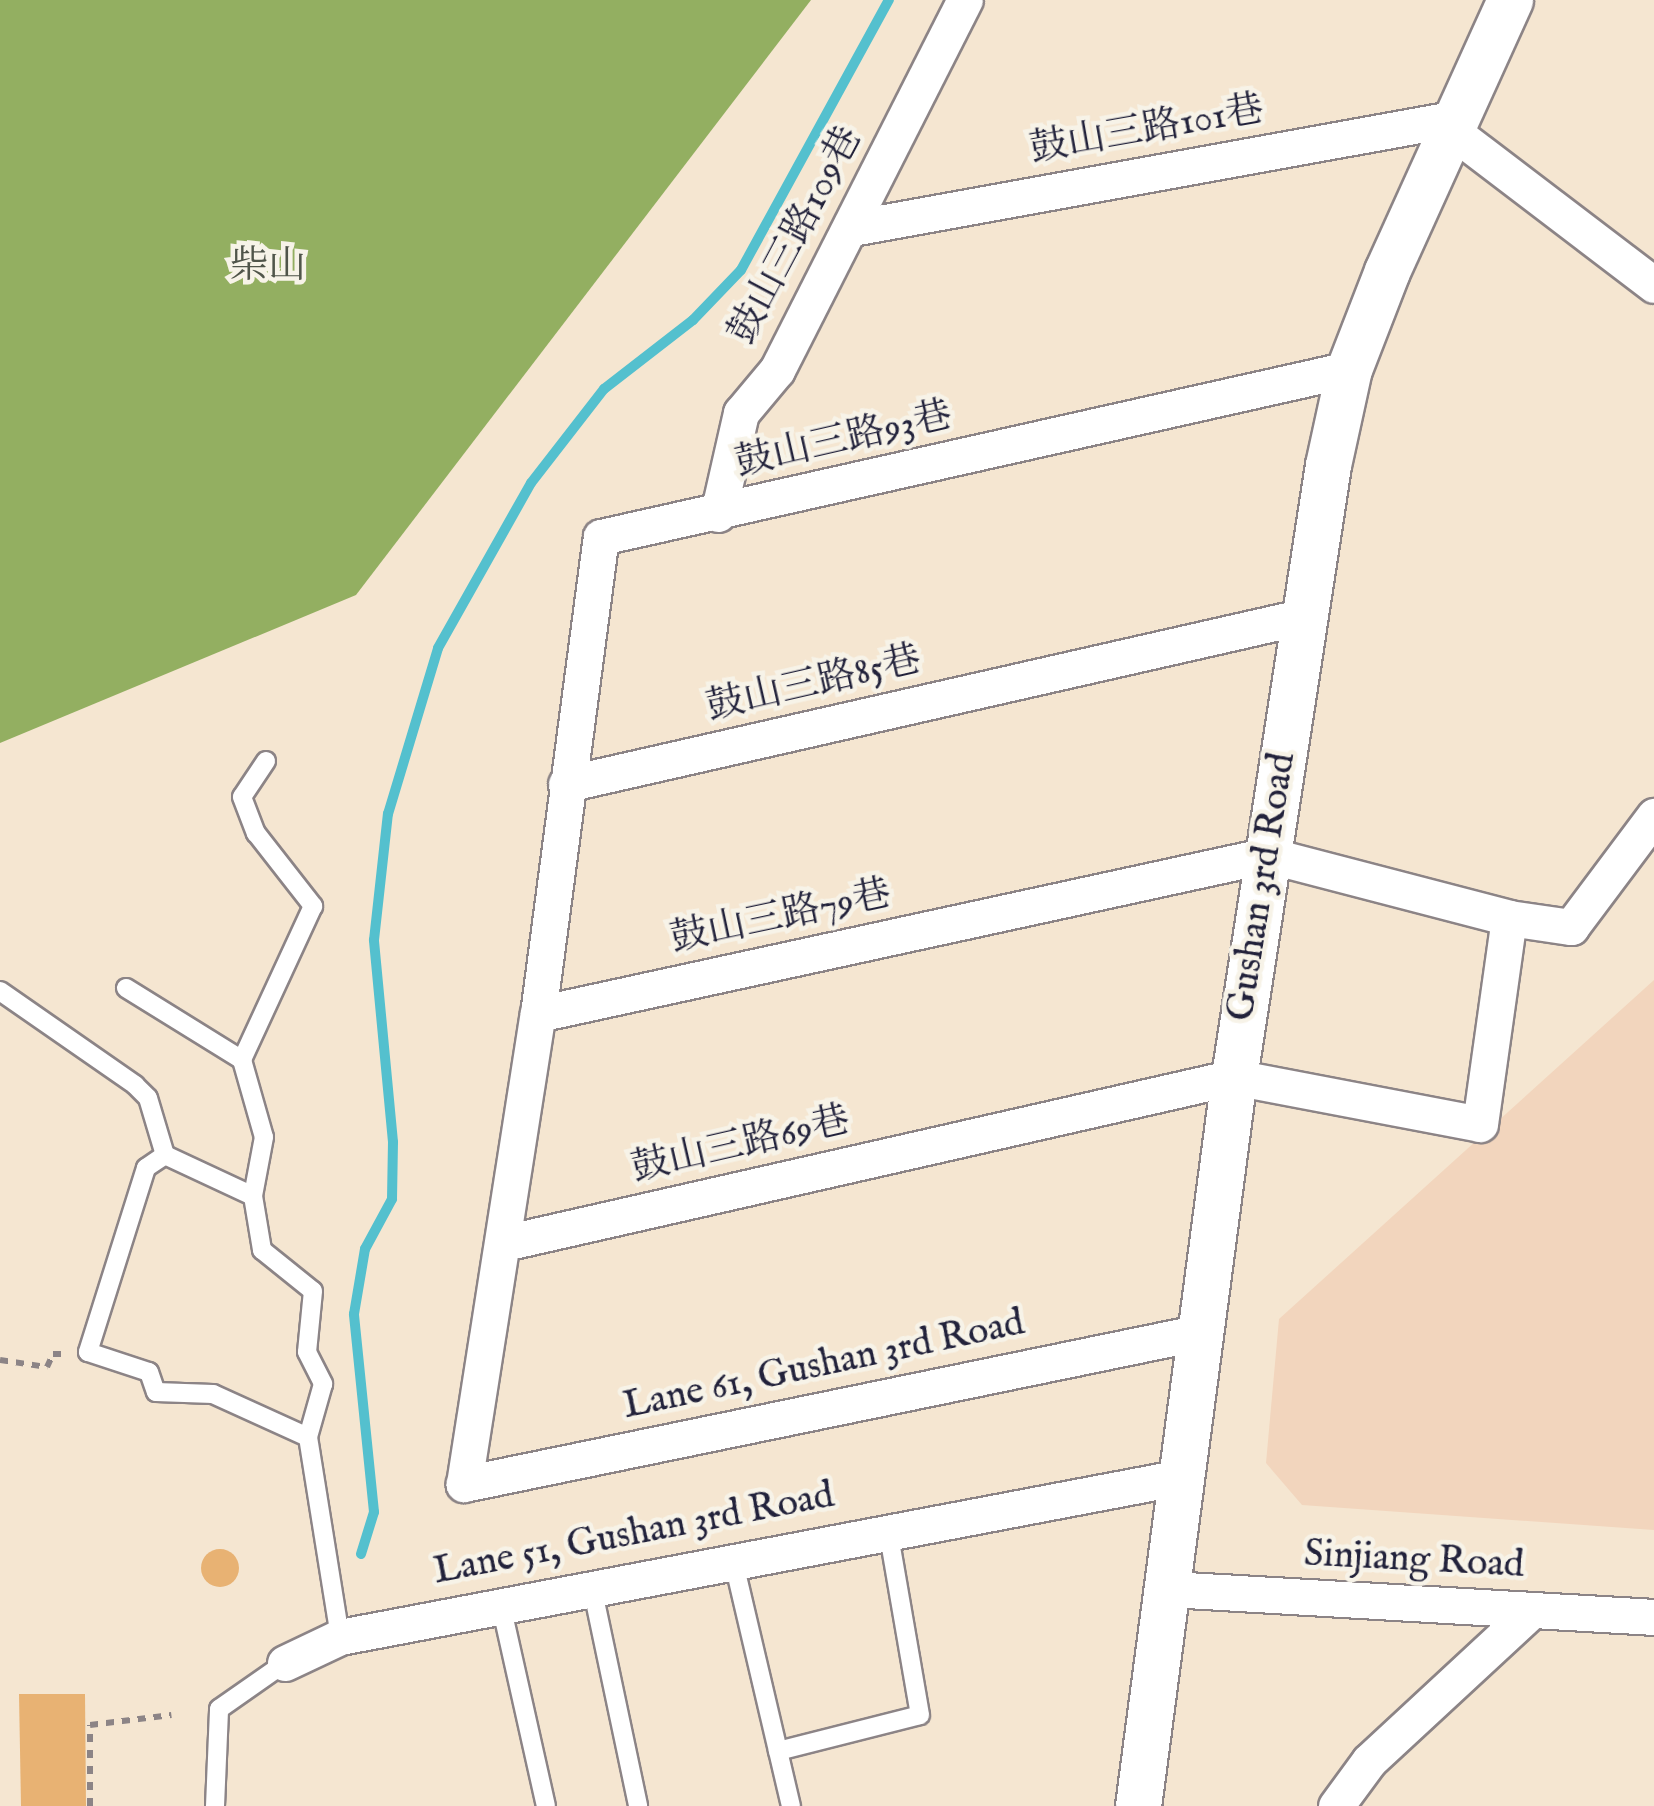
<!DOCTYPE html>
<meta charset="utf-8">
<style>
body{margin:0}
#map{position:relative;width:1654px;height:1806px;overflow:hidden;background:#f5e6d1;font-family:"IM FELL English","Noto Serif TC",serif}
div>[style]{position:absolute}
.built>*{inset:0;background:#f2d5bd}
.forest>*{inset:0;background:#93af61}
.stream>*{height:10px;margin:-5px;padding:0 5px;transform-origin:5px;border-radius:5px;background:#54c0ce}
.building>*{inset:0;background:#e8b273}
.round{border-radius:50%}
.path>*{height:6px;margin-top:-3px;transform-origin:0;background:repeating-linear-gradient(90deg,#8c8486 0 8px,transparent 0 16px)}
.roads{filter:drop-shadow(2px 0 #8c8486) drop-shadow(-2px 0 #8c8486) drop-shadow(0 2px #8c8486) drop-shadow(0 -2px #8c8486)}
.service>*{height:18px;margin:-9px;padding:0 9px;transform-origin:9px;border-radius:9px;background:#fff}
.minor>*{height:35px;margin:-17.5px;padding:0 17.5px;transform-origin:17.5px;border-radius:17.5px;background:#fff}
.tertiary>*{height:45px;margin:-22.5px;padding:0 22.5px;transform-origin:22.5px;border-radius:22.5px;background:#fff}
span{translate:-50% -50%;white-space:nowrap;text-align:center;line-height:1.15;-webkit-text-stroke:9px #f7f3e8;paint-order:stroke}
.street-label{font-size:38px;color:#22223b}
.park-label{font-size:38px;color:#50554a}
</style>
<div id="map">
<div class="built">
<i style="clip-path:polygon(1654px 980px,1654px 1530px,1302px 1505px,1266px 1463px,1279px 1319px)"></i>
</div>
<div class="forest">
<i style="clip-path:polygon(0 0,811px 0,356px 595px,0 743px)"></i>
</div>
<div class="stream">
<i style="left:361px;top:1554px;width:44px;rotate:-72.8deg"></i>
<i style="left:374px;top:1512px;width:199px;rotate:-95.8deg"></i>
<i style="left:354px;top:1314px;width:66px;rotate:-80.4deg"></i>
<i style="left:365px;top:1249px;width:57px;rotate:-61.6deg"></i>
<i style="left:392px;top:1199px;width:57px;rotate:-89deg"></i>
<i style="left:393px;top:1142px;width:203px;rotate:-95.4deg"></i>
<i style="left:374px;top:940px;width:127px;rotate:-83.7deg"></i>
<i style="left:388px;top:814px;width:173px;rotate:-73.2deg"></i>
<i style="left:438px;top:648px;width:189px;rotate:-60.6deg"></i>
<i style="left:531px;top:483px;width:119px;rotate:-52.2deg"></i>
<i style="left:604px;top:389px;width:113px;rotate:-37.8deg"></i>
<i style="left:693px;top:320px;width:69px;rotate:-46.2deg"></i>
<i style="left:741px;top:270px;width:308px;rotate:-61.3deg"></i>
</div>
<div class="building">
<i class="round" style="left:201px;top:1549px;width:38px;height:38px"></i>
<i style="clip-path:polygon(19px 1694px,85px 1694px,86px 1806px,21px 1806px)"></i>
</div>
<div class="path">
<i style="left:0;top:1360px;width:48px;rotate:8.5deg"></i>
<i style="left:47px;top:1367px;width:14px;rotate:-65deg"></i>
<i style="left:53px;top:1354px;width:14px"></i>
<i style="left:90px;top:1806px;width:81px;rotate:-90deg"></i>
<i style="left:90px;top:1725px;width:82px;rotate:-7deg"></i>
</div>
<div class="roads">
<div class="service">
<i style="left:266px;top:761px;width:43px;rotate:123.7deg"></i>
<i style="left:242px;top:797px;width:39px;rotate:69deg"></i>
<i style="left:256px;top:833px;width:93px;rotate:52deg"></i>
<i style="left:313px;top:906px;width:170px;rotate:114.8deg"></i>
<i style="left:242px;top:1060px;width:80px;rotate:74.1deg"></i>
<i style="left:264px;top:1137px;width:60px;rotate:100.6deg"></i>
<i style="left:253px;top:1196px;width:55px;rotate:80.5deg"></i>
<i style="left:262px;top:1250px;width:65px;rotate:38.8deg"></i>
<i style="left:313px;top:1291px;width:61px;rotate:95.6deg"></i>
<i style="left:307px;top:1352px;width:36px;rotate:63deg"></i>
<i style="left:323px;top:1384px;width:55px;rotate:105.8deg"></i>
<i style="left:308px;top:1437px;width:203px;rotate:80.9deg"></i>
<i style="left:126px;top:988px;width:137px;rotate:31.8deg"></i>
<i style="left:0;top:991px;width:165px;rotate:34.8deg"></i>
<i style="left:135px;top:1085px;width:18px;rotate:45deg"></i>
<i style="left:148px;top:1098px;width:59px;rotate:73.4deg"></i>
<i style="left:165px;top:1155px;width:97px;rotate:25deg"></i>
<i style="left:165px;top:1155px;width:23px;rotate:146deg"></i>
<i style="left:146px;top:1168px;width:193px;rotate:107.5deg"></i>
<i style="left:88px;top:1352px;width:64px;rotate:18.2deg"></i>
<i style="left:149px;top:1372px;width:21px;rotate:71deg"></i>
<i style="left:156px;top:1392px;width:57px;rotate:2deg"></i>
<i style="left:213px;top:1394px;width:104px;rotate:24.4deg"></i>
<i style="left:733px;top:1559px;width:254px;rotate:76.8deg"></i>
<i style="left:592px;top:1587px;width:224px;rotate:78.1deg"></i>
<i style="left:501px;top:1605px;width:206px;rotate:77.4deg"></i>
<i style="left:778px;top:1751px;width:146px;rotate:-14.2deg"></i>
<i style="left:920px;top:1715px;width:188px;rotate:-99.8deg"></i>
<i style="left:215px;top:1806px;width:97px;rotate:-87.6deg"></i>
<i style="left:219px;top:1709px;width:80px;rotate:-34.9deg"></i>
</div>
<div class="minor">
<i style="left:1452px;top:131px;width:254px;rotate:37.3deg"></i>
<i style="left:852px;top:228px;width:615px;rotate:-10.3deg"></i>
<i style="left:718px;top:514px;width:104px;rotate:-77.2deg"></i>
<i style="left:741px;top:413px;width:56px;rotate:-50.1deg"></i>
<i style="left:777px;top:370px;width:415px;rotate:-63.1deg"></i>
<i style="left:566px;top:784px;width:758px;rotate:-12.81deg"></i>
<i style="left:538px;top:1014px;width:747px;rotate:-12.29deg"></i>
<i style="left:1268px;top:855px;width:249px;rotate:14.6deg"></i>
<i style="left:1509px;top:918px;width:63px;rotate:8.3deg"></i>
<i style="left:1571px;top:927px;width:139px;rotate:-53.2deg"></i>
<i style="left:504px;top:1243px;width:749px;rotate:-12.81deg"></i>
<i style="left:1234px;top:1077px;width:250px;rotate:10.8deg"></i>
<i style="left:1480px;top:1124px;width:208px;rotate:-82deg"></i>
<i style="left:1201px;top:1332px;width:753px;rotate:168.35deg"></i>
<i style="left:464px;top:1484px;width:476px;rotate:-81.1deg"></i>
<i style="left:538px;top:1014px;width:481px;rotate:-82.5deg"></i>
<i style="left:601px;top:537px;width:767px;rotate:-12.66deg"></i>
<i style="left:1169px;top:1589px;width:486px;rotate:3.3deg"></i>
<i style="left:285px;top:1663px;width:61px;rotate:-25.3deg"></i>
<i style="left:340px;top:1637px;width:856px;rotate:-10.77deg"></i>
<i style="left:1336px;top:1806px;width:56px;rotate:-53.7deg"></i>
<i style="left:1369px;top:1761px;width:222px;rotate:-42.8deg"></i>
</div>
<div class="tertiary">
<i style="left:1138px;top:1806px;width:735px;rotate:-82.5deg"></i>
<i style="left:1234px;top:1077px;width:619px;rotate:-81.27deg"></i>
<i style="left:1328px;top:465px;width:98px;rotate:-77.7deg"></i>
<i style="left:1349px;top:369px;width:105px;rotate:-68.8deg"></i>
<i style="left:1387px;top:271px;width:298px;rotate:-65.6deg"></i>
</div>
</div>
<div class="street-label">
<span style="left:1147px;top:131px;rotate:-10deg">鼓山三路101巷</span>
<span style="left:797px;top:236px;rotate:-62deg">鼓山三路109巷</span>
<span style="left:844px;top:441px;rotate:-13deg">鼓山三路93巷</span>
<span style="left:814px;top:685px;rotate:-13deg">鼓山三路85巷</span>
<span style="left:1263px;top:887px;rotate:-81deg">Gushan 3rd Road</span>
<span style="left:781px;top:918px;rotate:-12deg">鼓山三路79巷</span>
<span style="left:741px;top:1146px;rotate:-13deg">鼓山三路69巷</span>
<span style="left:824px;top:1366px;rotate:-12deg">Lane 61, Gushan 3rd Road</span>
<span style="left:634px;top:1535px;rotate:-11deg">Lane 51, Gushan 3rd Road</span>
<span style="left:1414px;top:1561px;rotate:3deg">Sinjiang Road</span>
</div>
<div class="park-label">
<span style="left:268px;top:268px">柴山</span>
</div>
</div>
